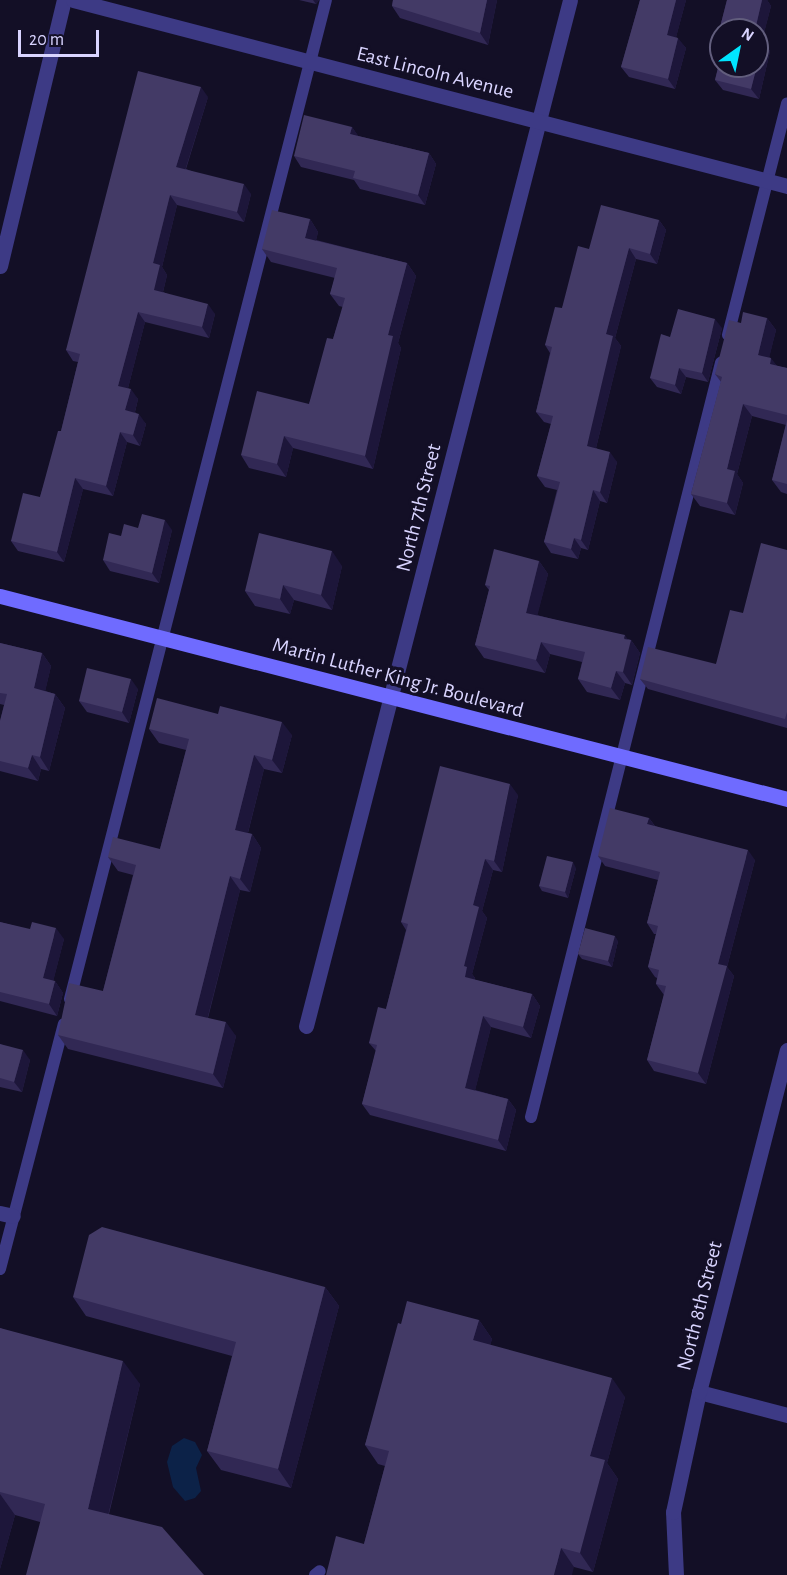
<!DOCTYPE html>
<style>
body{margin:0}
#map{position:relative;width:787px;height:1575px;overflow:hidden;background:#130f26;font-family:"Alegreya Sans",sans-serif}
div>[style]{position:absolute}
.water>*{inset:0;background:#0c2248}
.service>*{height:12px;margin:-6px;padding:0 6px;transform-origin:6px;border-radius:6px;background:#3d3a85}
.minor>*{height:15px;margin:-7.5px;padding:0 7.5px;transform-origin:7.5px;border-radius:7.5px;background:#3d3a85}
.tertiary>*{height:15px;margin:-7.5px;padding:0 7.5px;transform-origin:7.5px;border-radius:7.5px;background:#3d3a85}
.secondary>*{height:15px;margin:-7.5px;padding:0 7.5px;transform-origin:7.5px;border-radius:7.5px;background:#6f6bff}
.wall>*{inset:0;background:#312854}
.shaded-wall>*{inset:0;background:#1d163a}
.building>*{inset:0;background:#433a66}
span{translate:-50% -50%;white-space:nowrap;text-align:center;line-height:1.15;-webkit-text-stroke:6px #130f26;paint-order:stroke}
.street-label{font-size:21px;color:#d9d4ff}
.north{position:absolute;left:709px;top:18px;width:60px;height:60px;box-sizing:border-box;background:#130f26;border:2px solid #625e7d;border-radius:50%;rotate:33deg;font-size:16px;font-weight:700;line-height:24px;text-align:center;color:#d9d4ff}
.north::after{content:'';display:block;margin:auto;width:21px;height:27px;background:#00e5ff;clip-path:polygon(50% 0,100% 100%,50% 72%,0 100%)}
.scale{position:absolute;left:18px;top:30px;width:81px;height:27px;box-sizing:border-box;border:3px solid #d9d4ff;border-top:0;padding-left:8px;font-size:18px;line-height:21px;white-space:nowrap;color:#d9d4ff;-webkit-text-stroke:4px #130f26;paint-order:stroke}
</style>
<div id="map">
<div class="water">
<i style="clip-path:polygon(184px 1438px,195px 1442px,202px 1455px,196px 1468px,201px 1491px,195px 1498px,185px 1501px,173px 1487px,167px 1462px,172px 1446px)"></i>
</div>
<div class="service">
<i style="left:728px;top:335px;width:239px;rotate:-75.7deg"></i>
<i style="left:70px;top:999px;width:1031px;rotate:-75.63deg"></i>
<i style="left:531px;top:1117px;width:778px;rotate:-75.86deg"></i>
<i style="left:0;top:1269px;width:253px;rotate:-75.4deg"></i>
<i style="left:315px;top:1575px;width:6px;rotate:-39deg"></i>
</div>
<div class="minor">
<i style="left:0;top:266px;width:274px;rotate:-76.5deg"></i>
<i style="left:306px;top:1026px;width:1059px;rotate:-75.57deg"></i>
<i style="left:0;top:1213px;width:13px;rotate:13deg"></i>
<i style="left:699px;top:1392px;width:91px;rotate:14.6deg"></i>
<i style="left:676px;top:1575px;width:63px;rotate:-92.7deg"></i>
<i style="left:673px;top:1512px;width:123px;rotate:-77.8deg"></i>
<i style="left:699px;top:1392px;width:353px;rotate:-75.6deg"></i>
</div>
<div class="tertiary">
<i style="left:73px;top:0;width:738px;rotate:14.6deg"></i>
</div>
<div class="secondary">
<i style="left:0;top:596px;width:813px;rotate:14.46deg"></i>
</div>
<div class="wall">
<i style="clip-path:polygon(299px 0,319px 0,316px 4px)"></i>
<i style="clip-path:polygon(393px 0,497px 0,488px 45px,400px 18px,392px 6px)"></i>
<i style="clip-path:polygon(640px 0,686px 0,676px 37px,686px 48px,675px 89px,629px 77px,621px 67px)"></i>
<i style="clip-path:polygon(727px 0,767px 0,771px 6px,762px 40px,770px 51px,759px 99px,723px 90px,715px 80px,721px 56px,721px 66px,757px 66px,757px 30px,721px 30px,721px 39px,718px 35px)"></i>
<i style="clip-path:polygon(208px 97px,186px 169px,251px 194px,244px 222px,177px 205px,162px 267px,167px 275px,163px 292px,215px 314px,209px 338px,145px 322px,128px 388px,138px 399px,135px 412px,146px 424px,140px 446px,127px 442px,113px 496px,83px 489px,64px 562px,18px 551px,11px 541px,40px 497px,61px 431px,78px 362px,73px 361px,66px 350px)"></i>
<i style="clip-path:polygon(352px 127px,358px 136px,429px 153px,436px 164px,425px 205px,360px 189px,354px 180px,301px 167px,294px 156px)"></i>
<i style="clip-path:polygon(310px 219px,318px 232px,316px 240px,407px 263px,416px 276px,398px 343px,401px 348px,373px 469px,293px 448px,286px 477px,249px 468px,241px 455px,309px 404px,333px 339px,343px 307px,339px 306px,330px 294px,335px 278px,271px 262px,262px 249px)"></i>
<i style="clip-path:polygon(659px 220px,666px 230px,657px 264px,636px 259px,615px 338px,621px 346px,596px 448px,617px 462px,607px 503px,600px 501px,588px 550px,581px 548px,578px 559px,551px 553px,544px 542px,557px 490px,545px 487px,537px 476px,551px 424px,544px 422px,536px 412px,550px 353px,545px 345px,589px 249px)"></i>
<i style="clip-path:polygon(767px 318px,776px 330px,769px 357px,777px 366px,787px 368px,787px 494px,781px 492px,772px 480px,786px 425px,752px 416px,737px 474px,743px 483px,735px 515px,700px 506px,691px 494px,721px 382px,715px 374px,741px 323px)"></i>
<i style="clip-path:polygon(722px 328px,708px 382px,686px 377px,681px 394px,657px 387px,650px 378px,670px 337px)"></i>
<i style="clip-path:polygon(138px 528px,172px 530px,159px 583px,110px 571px,103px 560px,121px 536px)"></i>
<i style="clip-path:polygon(787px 550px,787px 728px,648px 689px,640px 679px,716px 664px,743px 613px)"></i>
<i style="clip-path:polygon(539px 561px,548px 574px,537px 615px,631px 640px,640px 653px,632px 685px,625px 683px,620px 700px,587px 692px,578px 679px,582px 662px,550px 654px,545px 673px,484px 658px,475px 645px,489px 590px,485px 585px)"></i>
<i style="clip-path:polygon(342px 566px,332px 610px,294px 600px,290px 614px,255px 606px,245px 591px)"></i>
<i style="clip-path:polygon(0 643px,42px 653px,51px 666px,45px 691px,55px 694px,65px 708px,49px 771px,41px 769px,38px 781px,0 771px,0 721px,4px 705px,0 704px)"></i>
<i style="clip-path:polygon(138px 689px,129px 723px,87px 712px,79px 701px)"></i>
<i style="clip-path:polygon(149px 729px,292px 735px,282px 773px,264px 769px,248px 833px,252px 834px,261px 848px,250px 892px,240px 890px,208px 1018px,236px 1036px,223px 1088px,68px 1049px,58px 1035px,103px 991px,133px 875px,118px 871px,108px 857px,160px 849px,186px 750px,159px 743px)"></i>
<i style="clip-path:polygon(518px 795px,502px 872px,493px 870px,482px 911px,487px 918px,472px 974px,475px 978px,475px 980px,532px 994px,540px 1006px,531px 1038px,491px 1027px,475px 1090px,508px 1099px,516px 1110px,506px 1151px,370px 1115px,362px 1104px,376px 1051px,369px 1043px,386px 1009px,406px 930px,401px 922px)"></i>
<i style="clip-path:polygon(649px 818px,655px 826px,755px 860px,727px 967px,734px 976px,706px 1084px,654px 1071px,647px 1060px,664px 995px,656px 984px,657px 978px,655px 977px,648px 967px,656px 934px,654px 934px,647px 923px,658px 880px,605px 866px,598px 856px)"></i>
<i style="clip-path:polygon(576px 868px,568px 898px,542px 891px,539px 886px)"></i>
<i style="clip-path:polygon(0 922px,64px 939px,53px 981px,55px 981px,63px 993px,57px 1016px,0 1001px)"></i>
<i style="clip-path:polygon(618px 941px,612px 967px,582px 959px,578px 954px)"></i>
<i style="clip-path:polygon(0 1044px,30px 1060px,22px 1092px,0 1087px)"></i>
<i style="clip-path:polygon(325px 1287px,339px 1306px,291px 1488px,221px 1470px,207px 1451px,232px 1356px,86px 1316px,73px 1297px)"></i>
<i style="clip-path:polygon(479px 1320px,492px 1339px,490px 1345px,625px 1397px,607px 1463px,618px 1479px,593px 1572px,574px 1567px,364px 1544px,385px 1466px,378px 1464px,365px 1445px,401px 1324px)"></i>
<i style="clip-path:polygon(0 1328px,140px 1384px,109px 1514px,40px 1522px,15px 1515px,0 1569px)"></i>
</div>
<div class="shaded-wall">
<i style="clip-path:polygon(313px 0,319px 0,316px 4px)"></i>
<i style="clip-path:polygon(487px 0,497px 0,488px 45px,480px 33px)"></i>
<i style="clip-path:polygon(676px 0,686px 0,674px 45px,667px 35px)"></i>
<i style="clip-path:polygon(762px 0,767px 0,771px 6px,760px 49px,757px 44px,757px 30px,755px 30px)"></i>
<i style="clip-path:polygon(678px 38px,686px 48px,675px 89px,668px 79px)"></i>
<i style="clip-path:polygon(763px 41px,770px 51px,759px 99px,751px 89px)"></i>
<i style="clip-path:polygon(201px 87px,208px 97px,183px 177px,176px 167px)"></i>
<i style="clip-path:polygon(352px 127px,359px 137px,350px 134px)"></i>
<i style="clip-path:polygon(429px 153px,436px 164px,425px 205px,418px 195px)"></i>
<i style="clip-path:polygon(244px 184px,251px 194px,244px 222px,237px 212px)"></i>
<i style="clip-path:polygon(170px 195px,177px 205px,162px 267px,167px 275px,161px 300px,154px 290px,153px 263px)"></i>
<i style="clip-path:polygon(310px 219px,318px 232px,314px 250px,305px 238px)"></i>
<i style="clip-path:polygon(659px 220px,666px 230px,657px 264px,650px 254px)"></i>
<i style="clip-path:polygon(629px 248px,636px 259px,615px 338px,621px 346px,594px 456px,587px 446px,606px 334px)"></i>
<i style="clip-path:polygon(407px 263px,416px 276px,398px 343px,401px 348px,373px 469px,365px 456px,388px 335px)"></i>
<i style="clip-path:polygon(208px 304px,215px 314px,209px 338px,202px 327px)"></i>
<i style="clip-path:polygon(138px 312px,145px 322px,126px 396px,118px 386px)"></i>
<i style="clip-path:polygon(767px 318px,776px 330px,767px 367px,758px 355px)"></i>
<i style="clip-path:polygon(715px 319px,722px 328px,708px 382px,702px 373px)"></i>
<i style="clip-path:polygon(771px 358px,780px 370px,770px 364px)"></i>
<i style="clip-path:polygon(679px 368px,686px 377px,681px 394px,675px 385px)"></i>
<i style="clip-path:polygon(131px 389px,138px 399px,133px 420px,125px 410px)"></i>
<i style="clip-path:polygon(743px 404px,752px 416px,737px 474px,743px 483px,735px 515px,727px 503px,727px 469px)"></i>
<i style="clip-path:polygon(139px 414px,146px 424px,140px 446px,133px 435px)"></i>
<i style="clip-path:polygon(120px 432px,127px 442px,113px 496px,106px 486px)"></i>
<i style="clip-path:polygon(284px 436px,293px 448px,286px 477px,277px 464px)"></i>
<i style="clip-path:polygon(610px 452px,617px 462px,607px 503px,600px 492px)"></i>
<i style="clip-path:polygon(75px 478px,83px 489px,64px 562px,57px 552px)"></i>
<i style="clip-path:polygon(593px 490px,600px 501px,588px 550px,581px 540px)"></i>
<i style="clip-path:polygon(165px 520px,172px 530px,159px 583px,152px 573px)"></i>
<i style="clip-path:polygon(574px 538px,581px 548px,578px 559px,571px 549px)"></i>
<i style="clip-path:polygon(332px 551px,342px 566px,332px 610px,321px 595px)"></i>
<i style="clip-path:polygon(539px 561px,548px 574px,535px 625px,526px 613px)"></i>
<i style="clip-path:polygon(283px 585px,294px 600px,290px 614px,280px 599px)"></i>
<i style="clip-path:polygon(625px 635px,630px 643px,631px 640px,640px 653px,632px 685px,623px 672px)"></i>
<i style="clip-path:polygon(541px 642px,550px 654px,545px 673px,536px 660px)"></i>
<i style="clip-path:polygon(42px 653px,51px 666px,43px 701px,34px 688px)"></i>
<i style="clip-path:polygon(616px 671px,625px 683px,620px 700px,611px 688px)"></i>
<i style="clip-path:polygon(131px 679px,138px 689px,129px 723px,122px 712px)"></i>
<i style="clip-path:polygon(55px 694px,65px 708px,49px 771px,40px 757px)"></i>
<i style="clip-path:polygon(282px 722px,292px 735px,282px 773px,272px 760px)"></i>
<i style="clip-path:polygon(32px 755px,41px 769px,38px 781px,28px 768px)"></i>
<i style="clip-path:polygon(254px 755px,264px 769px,245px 844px,235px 830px)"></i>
<i style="clip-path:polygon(510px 784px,518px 795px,502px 872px,494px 861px)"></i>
<i style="clip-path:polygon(649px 818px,656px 828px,647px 824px)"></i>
<i style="clip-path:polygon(252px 834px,261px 848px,250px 892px,240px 879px)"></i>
<i style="clip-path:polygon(748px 850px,755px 860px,727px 967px,734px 976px,706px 1084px,698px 1073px,718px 964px)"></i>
<i style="clip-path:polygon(485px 859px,493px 870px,482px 911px,487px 918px,472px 974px,475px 978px,473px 989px,465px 977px,464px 966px,473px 905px)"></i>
<i style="clip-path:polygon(573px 862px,576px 868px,568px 898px,565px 892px)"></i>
<i style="clip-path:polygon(230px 876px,240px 890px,205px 1028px,195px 1015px)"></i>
<i style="clip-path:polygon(56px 928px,64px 939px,51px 990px,43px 978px)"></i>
<i style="clip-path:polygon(615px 936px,618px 941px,612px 967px,608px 961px)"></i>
<i style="clip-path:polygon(55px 981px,63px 993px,57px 1016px,49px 1004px)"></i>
<i style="clip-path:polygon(532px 994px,540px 1006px,531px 1038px,523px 1027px)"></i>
<i style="clip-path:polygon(483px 1016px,491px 1027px,473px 1099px,465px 1088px)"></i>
<i style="clip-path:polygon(226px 1022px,236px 1036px,223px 1088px,213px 1074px)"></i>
<i style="clip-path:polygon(23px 1050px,30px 1060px,22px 1092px,14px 1082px)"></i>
<i style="clip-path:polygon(508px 1099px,516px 1110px,506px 1151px,498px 1140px)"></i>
<i style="clip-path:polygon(325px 1287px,339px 1306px,291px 1488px,278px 1469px)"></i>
<i style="clip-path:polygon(479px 1320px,492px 1339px,486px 1359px,473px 1340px)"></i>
<i style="clip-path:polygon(123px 1361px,140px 1384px,104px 1532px,88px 1509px)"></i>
<i style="clip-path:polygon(612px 1378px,625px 1397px,607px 1463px,618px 1479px,593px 1572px,580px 1553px,590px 1456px)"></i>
<i style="clip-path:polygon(0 1494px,15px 1515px,0 1569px)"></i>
<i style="clip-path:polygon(561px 1548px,574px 1567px,572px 1575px,554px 1575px)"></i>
</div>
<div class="building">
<i style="clip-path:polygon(393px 0,487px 0,480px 33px,392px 6px)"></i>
<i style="clip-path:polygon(640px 0,676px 0,667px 35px,678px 38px,668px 79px,621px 67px)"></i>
<i style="clip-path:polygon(727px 0,762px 0,755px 30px,721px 30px,721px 36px,718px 35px)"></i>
<i style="clip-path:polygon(757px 39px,763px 41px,757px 65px)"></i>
<i style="clip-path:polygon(721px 56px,721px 66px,757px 66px,751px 89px,715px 80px)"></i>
<i style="clip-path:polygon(138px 71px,201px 87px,176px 167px,244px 184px,237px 212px,170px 195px,153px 263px,160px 265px,154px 290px,208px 304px,202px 327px,138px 312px,118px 386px,131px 389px,125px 410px,139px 414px,133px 435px,120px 432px,106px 486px,75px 478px,57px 552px,11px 541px,23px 493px,40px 497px,58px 431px,61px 431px,80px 354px,66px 350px)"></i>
<i style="clip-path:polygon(304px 115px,352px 127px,350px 134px,429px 153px,418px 195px,353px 178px,355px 171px,294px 156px)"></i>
<i style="clip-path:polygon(601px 205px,659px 220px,650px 254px,629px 248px,606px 334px,613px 336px,587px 446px,610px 452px,600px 492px,593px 490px,581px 540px,574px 538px,571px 549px,544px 542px,560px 482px,537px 476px,553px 416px,536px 412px,552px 347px,545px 345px,555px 307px,562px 308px,578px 246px,589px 249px)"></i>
<i style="clip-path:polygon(272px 210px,310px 219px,305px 238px,407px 263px,388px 335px,393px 336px,365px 456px,284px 436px,277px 464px,241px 455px,257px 391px,309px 404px,327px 338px,333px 339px,345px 298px,330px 294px,337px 268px,262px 249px)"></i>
<i style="clip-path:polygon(678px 309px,715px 319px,702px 373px,679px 368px,675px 385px,650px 378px,661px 334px,670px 337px)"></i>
<i style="clip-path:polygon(743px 312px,767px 318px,758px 355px,771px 358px,770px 364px,787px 368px,787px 415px,743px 404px,727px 469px,735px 471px,727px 503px,691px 494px,722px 377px,715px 374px,729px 320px,741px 323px)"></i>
<i style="clip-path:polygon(787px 420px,787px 484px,772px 480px)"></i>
<i style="clip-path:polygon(142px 514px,165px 520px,152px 573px,103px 560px,109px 533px,121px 536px,124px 524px,138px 528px)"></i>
<i style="clip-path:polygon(259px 533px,332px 551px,321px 595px,283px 585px,280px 599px,245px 591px)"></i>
<i style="clip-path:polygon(761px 543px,787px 550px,787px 712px,785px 719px,640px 679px,648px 647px,716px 664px,730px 610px,743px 613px)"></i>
<i style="clip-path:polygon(494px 549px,539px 561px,526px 613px,625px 635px,624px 639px,631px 640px,623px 672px,616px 671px,611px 688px,578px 679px,585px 652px,541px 642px,536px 660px,475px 645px,490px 586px,485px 585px)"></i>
<i style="clip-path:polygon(0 643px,42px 653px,34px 688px,55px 694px,40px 757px,32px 755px,28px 768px,0 761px,0 721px,7px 694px,0 693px)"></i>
<i style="clip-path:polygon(87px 668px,131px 679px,122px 712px,79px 701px)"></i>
<i style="clip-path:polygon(157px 698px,218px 714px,220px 706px,282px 722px,272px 760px,254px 755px,235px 830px,252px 834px,240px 879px,230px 876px,195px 1015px,226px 1022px,213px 1074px,58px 1035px,69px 983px,103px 991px,136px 865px,108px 857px,113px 837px,160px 849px,189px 739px,149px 729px)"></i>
<i style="clip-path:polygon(440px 766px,510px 784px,494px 861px,485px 859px,473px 905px,479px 907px,464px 966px,467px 967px,465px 977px,532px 994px,523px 1027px,483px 1016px,465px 1088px,508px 1099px,498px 1140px,362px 1104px,377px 1045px,369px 1043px,378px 1007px,386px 1009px,408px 924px,401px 922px)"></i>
<i style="clip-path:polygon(610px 808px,649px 818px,647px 824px,748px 850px,718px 964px,727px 966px,698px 1073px,647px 1060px,666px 986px,656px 984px,659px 970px,648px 967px,658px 926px,647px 923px,660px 872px,598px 856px)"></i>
<i style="clip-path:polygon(547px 856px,573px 862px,565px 892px,539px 886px)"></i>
<i style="clip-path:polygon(0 922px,30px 929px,32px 922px,56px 928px,43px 978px,55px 981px,49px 1004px,0 992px)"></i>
<i style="clip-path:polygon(585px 928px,615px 936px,608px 961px,578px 954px)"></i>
<i style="clip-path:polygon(0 1044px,23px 1050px,14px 1082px,0 1078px)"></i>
<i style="clip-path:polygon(102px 1227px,325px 1287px,278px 1469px,207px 1451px,236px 1342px,73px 1297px,89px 1235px)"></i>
<i style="clip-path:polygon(407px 1301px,479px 1320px,473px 1340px,612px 1378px,590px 1456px,605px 1460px,580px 1553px,561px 1548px,554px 1575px,326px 1575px,336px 1536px,364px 1544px,389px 1451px,365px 1445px,398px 1323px,401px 1324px)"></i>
<i style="clip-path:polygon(0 1328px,123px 1361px,88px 1509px,162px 1527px,204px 1575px,26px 1575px,45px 1504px,0 1492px)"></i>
</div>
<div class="street-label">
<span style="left:435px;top:73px;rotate:14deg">East Lincoln Avenue</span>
<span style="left:419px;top:508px;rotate:-76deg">North 7th Street</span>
<span style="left:398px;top:678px;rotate:15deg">Martin Luther King Jr. Boulevard</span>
<span style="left:700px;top:1306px;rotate:-76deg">North 8th Street</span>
</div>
<div class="north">N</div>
<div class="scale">20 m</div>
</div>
